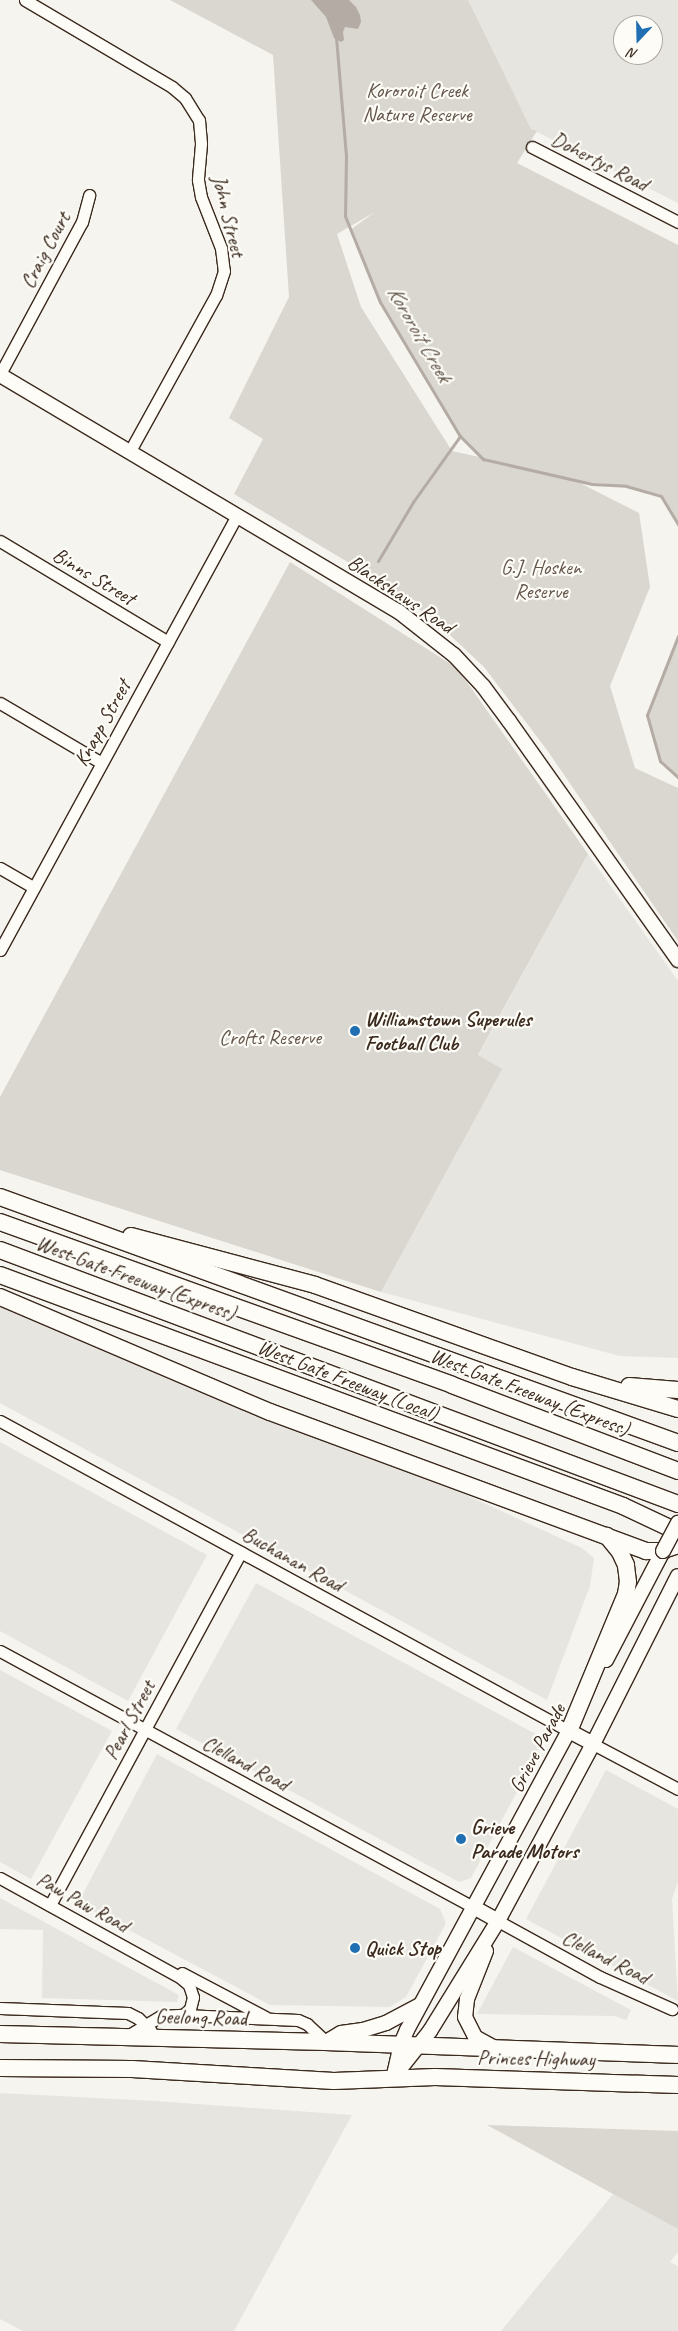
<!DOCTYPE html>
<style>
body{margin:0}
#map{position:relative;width:678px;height:2331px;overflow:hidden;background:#f5f4ee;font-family:Caveat,sans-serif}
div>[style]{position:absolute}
.built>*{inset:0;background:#e7e5df}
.green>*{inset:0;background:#dad6d0}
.water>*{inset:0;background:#b4aca4}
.stream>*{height:3px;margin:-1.5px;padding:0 1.5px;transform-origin:1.5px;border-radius:1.5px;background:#b4aca4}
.roads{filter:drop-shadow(1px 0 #3b2a1e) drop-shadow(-1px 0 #3b2a1e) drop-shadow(0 1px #3b2a1e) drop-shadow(0 -1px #3b2a1e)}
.minor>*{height:11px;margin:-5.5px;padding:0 5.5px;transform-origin:5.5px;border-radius:5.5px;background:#fdfcf7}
.major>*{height:14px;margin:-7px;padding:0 7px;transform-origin:7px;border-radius:7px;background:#fdfcf7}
.highway>*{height:16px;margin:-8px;padding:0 8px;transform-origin:8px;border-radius:8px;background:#fdfcf7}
.bridges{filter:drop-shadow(1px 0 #3b2a1e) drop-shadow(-1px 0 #3b2a1e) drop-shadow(0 1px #3b2a1e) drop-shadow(0 -1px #3b2a1e)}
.major-bridge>*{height:14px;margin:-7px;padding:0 7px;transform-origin:7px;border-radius:7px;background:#fdfcf7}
.dots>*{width:14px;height:14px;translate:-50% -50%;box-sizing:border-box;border:2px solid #fdfcf7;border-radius:50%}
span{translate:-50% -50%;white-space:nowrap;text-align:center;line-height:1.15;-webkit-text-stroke:4.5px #fdfcf7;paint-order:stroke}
.park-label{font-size:21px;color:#63554a}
.street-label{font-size:21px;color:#3b2a1e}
.poi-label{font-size:21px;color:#3b2a1e;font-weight:700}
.left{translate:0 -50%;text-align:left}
.water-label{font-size:22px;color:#65584d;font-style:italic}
.north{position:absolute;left:613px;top:15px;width:50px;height:50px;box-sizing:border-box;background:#fdfcf7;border:1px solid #afa8a0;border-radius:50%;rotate:201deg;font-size:14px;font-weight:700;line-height:20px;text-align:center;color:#3b2a1e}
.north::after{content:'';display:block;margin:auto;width:18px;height:22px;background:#1f6fb2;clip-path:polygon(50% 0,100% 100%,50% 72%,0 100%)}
</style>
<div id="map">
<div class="built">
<i style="clip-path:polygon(evenodd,467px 0,678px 0,678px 203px,531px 129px,467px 0,623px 25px,653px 25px,653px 55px,623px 55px,623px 25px)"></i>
<i style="clip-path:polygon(588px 854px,678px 981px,678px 1358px,620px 1356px,381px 1292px,501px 1069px,478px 1056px)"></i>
<i style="clip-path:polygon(0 1295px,293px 1416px,582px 1548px,594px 1558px,590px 1586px,547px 1700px,0 1403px)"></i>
<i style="clip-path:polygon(0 1442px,207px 1555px,128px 1701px,0 1631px)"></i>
<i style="clip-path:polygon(256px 1583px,545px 1739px,471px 1878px,459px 1882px,176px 1729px)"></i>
<i style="clip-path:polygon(0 1670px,112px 1731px,31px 1879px,0 1862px)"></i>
<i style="clip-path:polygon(157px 1754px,440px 1909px,446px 1923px,406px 1997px,390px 2007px,270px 2005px,78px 1903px)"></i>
<i style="clip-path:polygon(606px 1770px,678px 1809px,678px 1882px,672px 1899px,678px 2001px,526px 1919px)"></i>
<i style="clip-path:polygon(0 1898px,179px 1995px,177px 2002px,42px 1998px,43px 1930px,0 1929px)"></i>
<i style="clip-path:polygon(513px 1947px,631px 2010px,626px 2020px,615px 2016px,477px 2014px)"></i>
<i style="clip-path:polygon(0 2093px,155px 2101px,352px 2115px,234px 2331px,23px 2331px,0 2319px)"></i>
<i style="clip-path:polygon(613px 2194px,678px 2229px,678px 2252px,670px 2262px,678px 2266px,678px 2331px,501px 2331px)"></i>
</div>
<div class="green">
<i style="clip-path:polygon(evenodd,170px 0,468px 0,531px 129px,537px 131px,517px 163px,678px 245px,678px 524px,661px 496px,626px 486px,576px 481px,639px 513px,650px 587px,610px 686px,635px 768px,678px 788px,678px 941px,547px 750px,484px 667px,434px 620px,376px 579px,234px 494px,263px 439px,229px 418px,289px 297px,273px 55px,170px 0,375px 212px,350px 230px,360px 255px,380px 302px,460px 436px,479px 457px,452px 451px,361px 307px,337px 234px,375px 212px)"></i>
<i style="clip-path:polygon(290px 562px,457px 668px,588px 854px,478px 1055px,502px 1069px,381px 1292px,0 1170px,0 1097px)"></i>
<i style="clip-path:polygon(678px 636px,678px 777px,660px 761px,647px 715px)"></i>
<i style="clip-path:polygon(487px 2125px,678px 2131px,678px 2229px,613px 2194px)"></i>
</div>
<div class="water">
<i style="clip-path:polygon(311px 0,349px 0,356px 7px,360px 15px,361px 22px,358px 29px,345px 27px,343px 32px,344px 40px,341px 42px,334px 38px,326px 17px)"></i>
</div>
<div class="stream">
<i style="left:336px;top:37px;width:118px;rotate:85.2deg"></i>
<i style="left:346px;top:155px;width:61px;rotate:90.9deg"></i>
<i style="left:345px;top:216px;width:93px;rotate:67.9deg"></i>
<i style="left:380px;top:302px;width:156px;rotate:59.2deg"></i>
<i style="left:460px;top:436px;width:33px;rotate:45deg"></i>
<i style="left:483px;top:459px;width:112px;rotate:12.9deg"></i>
<i style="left:592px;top:484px;width:34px;rotate:3deg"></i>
<i style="left:626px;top:486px;width:36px;rotate:16deg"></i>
<i style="left:661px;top:496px;width:33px;rotate:59deg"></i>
<i style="left:378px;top:561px;width:69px;rotate:-59.3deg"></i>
<i style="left:413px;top:502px;width:81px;rotate:-54.5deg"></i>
<i style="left:678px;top:636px;width:85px;rotate:111.4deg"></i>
<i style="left:647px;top:715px;width:48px;rotate:74.2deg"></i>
<i style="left:660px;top:761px;width:24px;rotate:42deg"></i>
</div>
<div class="roads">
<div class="minor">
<i style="left:25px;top:0;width:171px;rotate:30.6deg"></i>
<i style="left:172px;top:87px;width:17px;rotate:40deg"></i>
<i style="left:185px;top:98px;width:26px;rotate:58deg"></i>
<i style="left:199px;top:120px;width:24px;rotate:85deg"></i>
<i style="left:201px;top:144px;width:36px;rotate:95deg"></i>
<i style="left:198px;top:180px;width:17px;rotate:80deg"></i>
<i style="left:201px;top:197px;width:55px;rotate:68.6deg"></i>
<i style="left:221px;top:248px;width:23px;rotate:83deg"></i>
<i style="left:224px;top:271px;width:25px;rotate:108deg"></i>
<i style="left:216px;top:295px;width:178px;rotate:118.9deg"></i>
<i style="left:532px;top:147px;width:164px;rotate:27.2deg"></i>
<i style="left:0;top:374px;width:173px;rotate:-61.7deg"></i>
<i style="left:82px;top:222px;width:28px;rotate:-75deg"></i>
<i style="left:0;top:541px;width:196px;rotate:31deg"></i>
<i style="left:0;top:703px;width:118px;rotate:30.5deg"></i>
<i style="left:0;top:868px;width:39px;rotate:30deg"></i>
<i style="left:0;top:950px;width:495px;rotate:-61.4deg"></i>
<i style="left:0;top:1421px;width:648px;rotate:28.58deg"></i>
<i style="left:0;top:1651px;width:540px;rotate:28.42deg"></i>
<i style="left:593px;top:1744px;width:96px;rotate:27.9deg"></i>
<i style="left:0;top:1878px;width:207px;rotate:28.9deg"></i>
<i style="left:181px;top:1978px;width:11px;rotate:41deg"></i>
<i style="left:189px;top:1985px;width:13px;rotate:72deg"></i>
<i style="left:193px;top:1997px;width:12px;rotate:104deg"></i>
<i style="left:190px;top:2009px;width:9px;rotate:139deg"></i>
<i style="left:50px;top:1905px;width:401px;rotate:-61.6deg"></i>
<i style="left:498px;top:1921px;width:116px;rotate:28.8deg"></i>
<i style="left:600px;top:1977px;width:79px;rotate:24deg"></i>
<i style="left:182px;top:1973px;width:94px;rotate:27.9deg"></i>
<i style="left:0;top:2008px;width:128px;rotate:2.2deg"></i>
<i style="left:128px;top:2013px;width:11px;rotate:27deg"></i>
<i style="left:138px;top:2018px;width:18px;rotate:45deg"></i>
<i style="left:129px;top:2035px;width:37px;rotate:-31deg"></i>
<i style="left:161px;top:2016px;width:22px;rotate:-3deg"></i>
<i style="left:183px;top:2015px;width:115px;rotate:2.5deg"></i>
<i style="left:298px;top:2020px;width:10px;rotate:24deg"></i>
<i style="left:307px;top:2024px;width:26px;rotate:43deg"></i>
</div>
<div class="major">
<i style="left:0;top:375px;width:463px;rotate:30.7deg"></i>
<i style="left:398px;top:611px;width:71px;rotate:38.2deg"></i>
<i style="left:454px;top:655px;width:42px;rotate:46.9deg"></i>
<i style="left:483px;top:686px;width:44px;rotate:53.4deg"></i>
<i style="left:509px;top:721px;width:293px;rotate:54.7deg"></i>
<i style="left:606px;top:1660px;width:123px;rotate:-62.4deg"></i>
<i style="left:663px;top:1551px;width:16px;rotate:-18deg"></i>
<i style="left:569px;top:1731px;width:27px;rotate:28deg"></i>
<i style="left:475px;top:1908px;width:26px;rotate:29deg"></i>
<i style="left:486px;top:1951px;width:52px;rotate:111.6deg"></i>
<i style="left:467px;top:1999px;width:18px;rotate:96deg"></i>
<i style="left:465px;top:2017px;width:22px;rotate:63deg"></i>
<i style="left:475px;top:2037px;width:21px;rotate:29deg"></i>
<i style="left:326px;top:2042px;width:17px;rotate:-31deg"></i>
<i style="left:341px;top:2033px;width:22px;rotate:-8deg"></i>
<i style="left:363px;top:2030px;width:24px;rotate:-17deg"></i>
<i style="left:386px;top:2023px;width:38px;rotate:-28deg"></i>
<i style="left:396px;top:2074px;width:55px;rotate:-51.7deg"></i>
<i style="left:430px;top:2031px;width:129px;rotate:-58.3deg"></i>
<i style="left:498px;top:1921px;width:201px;rotate:-61.8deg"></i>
<i style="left:593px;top:1744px;width:188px;rotate:-63.2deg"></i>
<i style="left:393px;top:2079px;width:36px;rotate:-77deg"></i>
<i style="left:401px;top:2044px;width:15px;rotate:-67deg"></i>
<i style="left:407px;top:2030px;width:351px;rotate:-61.6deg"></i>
</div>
<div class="highway">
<i style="left:0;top:1197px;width:721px;rotate:19.94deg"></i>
<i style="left:0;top:1222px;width:480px;rotate:19.8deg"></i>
<i style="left:452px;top:1385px;width:242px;rotate:20.8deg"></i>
<i style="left:131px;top:1236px;width:190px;rotate:14.9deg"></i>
<i style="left:315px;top:1285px;width:273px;rotate:19.7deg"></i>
<i style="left:572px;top:1377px;width:111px;rotate:16.8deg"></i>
<i style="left:0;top:1250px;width:724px;rotate:20.54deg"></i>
<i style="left:0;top:1275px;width:664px;rotate:20.34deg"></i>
<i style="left:623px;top:1506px;width:61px;rotate:25.3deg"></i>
<i style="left:0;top:1297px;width:293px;rotate:23.1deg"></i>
<i style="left:270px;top:1412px;width:401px;rotate:20.3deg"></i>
<i style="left:646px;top:1551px;width:17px"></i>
<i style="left:629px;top:1386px;width:49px;rotate:4.7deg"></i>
<i style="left:569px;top:1731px;width:148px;rotate:-67.4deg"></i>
<i style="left:626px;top:1594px;width:12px;rotate:-81deg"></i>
<i style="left:628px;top:1582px;width:17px;rotate:-97deg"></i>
<i style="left:626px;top:1565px;width:14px;rotate:-115deg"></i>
<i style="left:620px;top:1552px;width:21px;rotate:-129deg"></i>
<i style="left:0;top:2034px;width:326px;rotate:1.4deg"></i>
<i style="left:326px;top:2042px;width:352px;rotate:2.1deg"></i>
<i style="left:0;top:2068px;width:132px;rotate:0.4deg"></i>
<i style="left:132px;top:2069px;width:202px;rotate:3.4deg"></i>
<i style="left:334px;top:2081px;width:101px;rotate:-2.3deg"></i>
<i style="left:435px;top:2077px;width:243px;rotate:1.9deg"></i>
</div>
</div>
<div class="bridges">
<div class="major-bridge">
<i style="left:663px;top:1551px;width:32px;rotate:-62deg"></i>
</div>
</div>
<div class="dots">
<i style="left:355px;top:1031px;background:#1f6fb2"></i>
<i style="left:461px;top:1839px;background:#1f6fb2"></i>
<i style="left:355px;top:1948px;background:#1f6fb2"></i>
</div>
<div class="park-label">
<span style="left:417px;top:102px">Kororoit Creek<br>Nature Reserve</span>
<span style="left:541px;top:579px">G.J. Hosken<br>Reserve</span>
<span style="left:270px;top:1037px">Crofts Reserve</span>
</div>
<div class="street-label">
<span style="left:600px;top:161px;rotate:27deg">Dohertys Road</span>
<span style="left:229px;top:216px;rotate:76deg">John Street</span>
<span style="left:45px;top:250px;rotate:-62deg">Craig Court</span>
<span style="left:94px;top:576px;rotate:31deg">Binns Street</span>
<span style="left:401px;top:594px;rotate:34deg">Blackshaws Road</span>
<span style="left:102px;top:723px;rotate:-61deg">Knapp Street</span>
<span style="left:136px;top:1278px;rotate:20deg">West Gate Freeway (Express)</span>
<span style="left:348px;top:1380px;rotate:21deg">West Gate Freeway (Local)</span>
<span style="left:530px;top:1392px;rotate:21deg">West Gate Freeway (Express)</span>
<span style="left:293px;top:1559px;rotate:29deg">Buchanan Road</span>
<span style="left:129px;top:1720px;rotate:-62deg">Pearl Street</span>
<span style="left:537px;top:1748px;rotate:-62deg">Grieve Parade</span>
<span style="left:246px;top:1763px;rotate:28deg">Clelland Road</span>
<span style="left:83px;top:1902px;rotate:29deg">Paw Paw Road</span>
<span style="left:606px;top:1957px;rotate:27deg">Clelland Road</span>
<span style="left:201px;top:2017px;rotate:1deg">Geelong Road</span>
<span style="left:536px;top:2058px;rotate:1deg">Princes Highway</span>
</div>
<div class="poi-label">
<span class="left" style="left:365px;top:1031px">Williamstown Superules<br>Football Club</span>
<span class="left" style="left:471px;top:1839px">Grieve<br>Parade Motors</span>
<span class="left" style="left:365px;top:1948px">Quick Stop</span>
</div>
<div class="water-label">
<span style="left:419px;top:334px;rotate:60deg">Kororoit Creek</span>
</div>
<div class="north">N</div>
</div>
